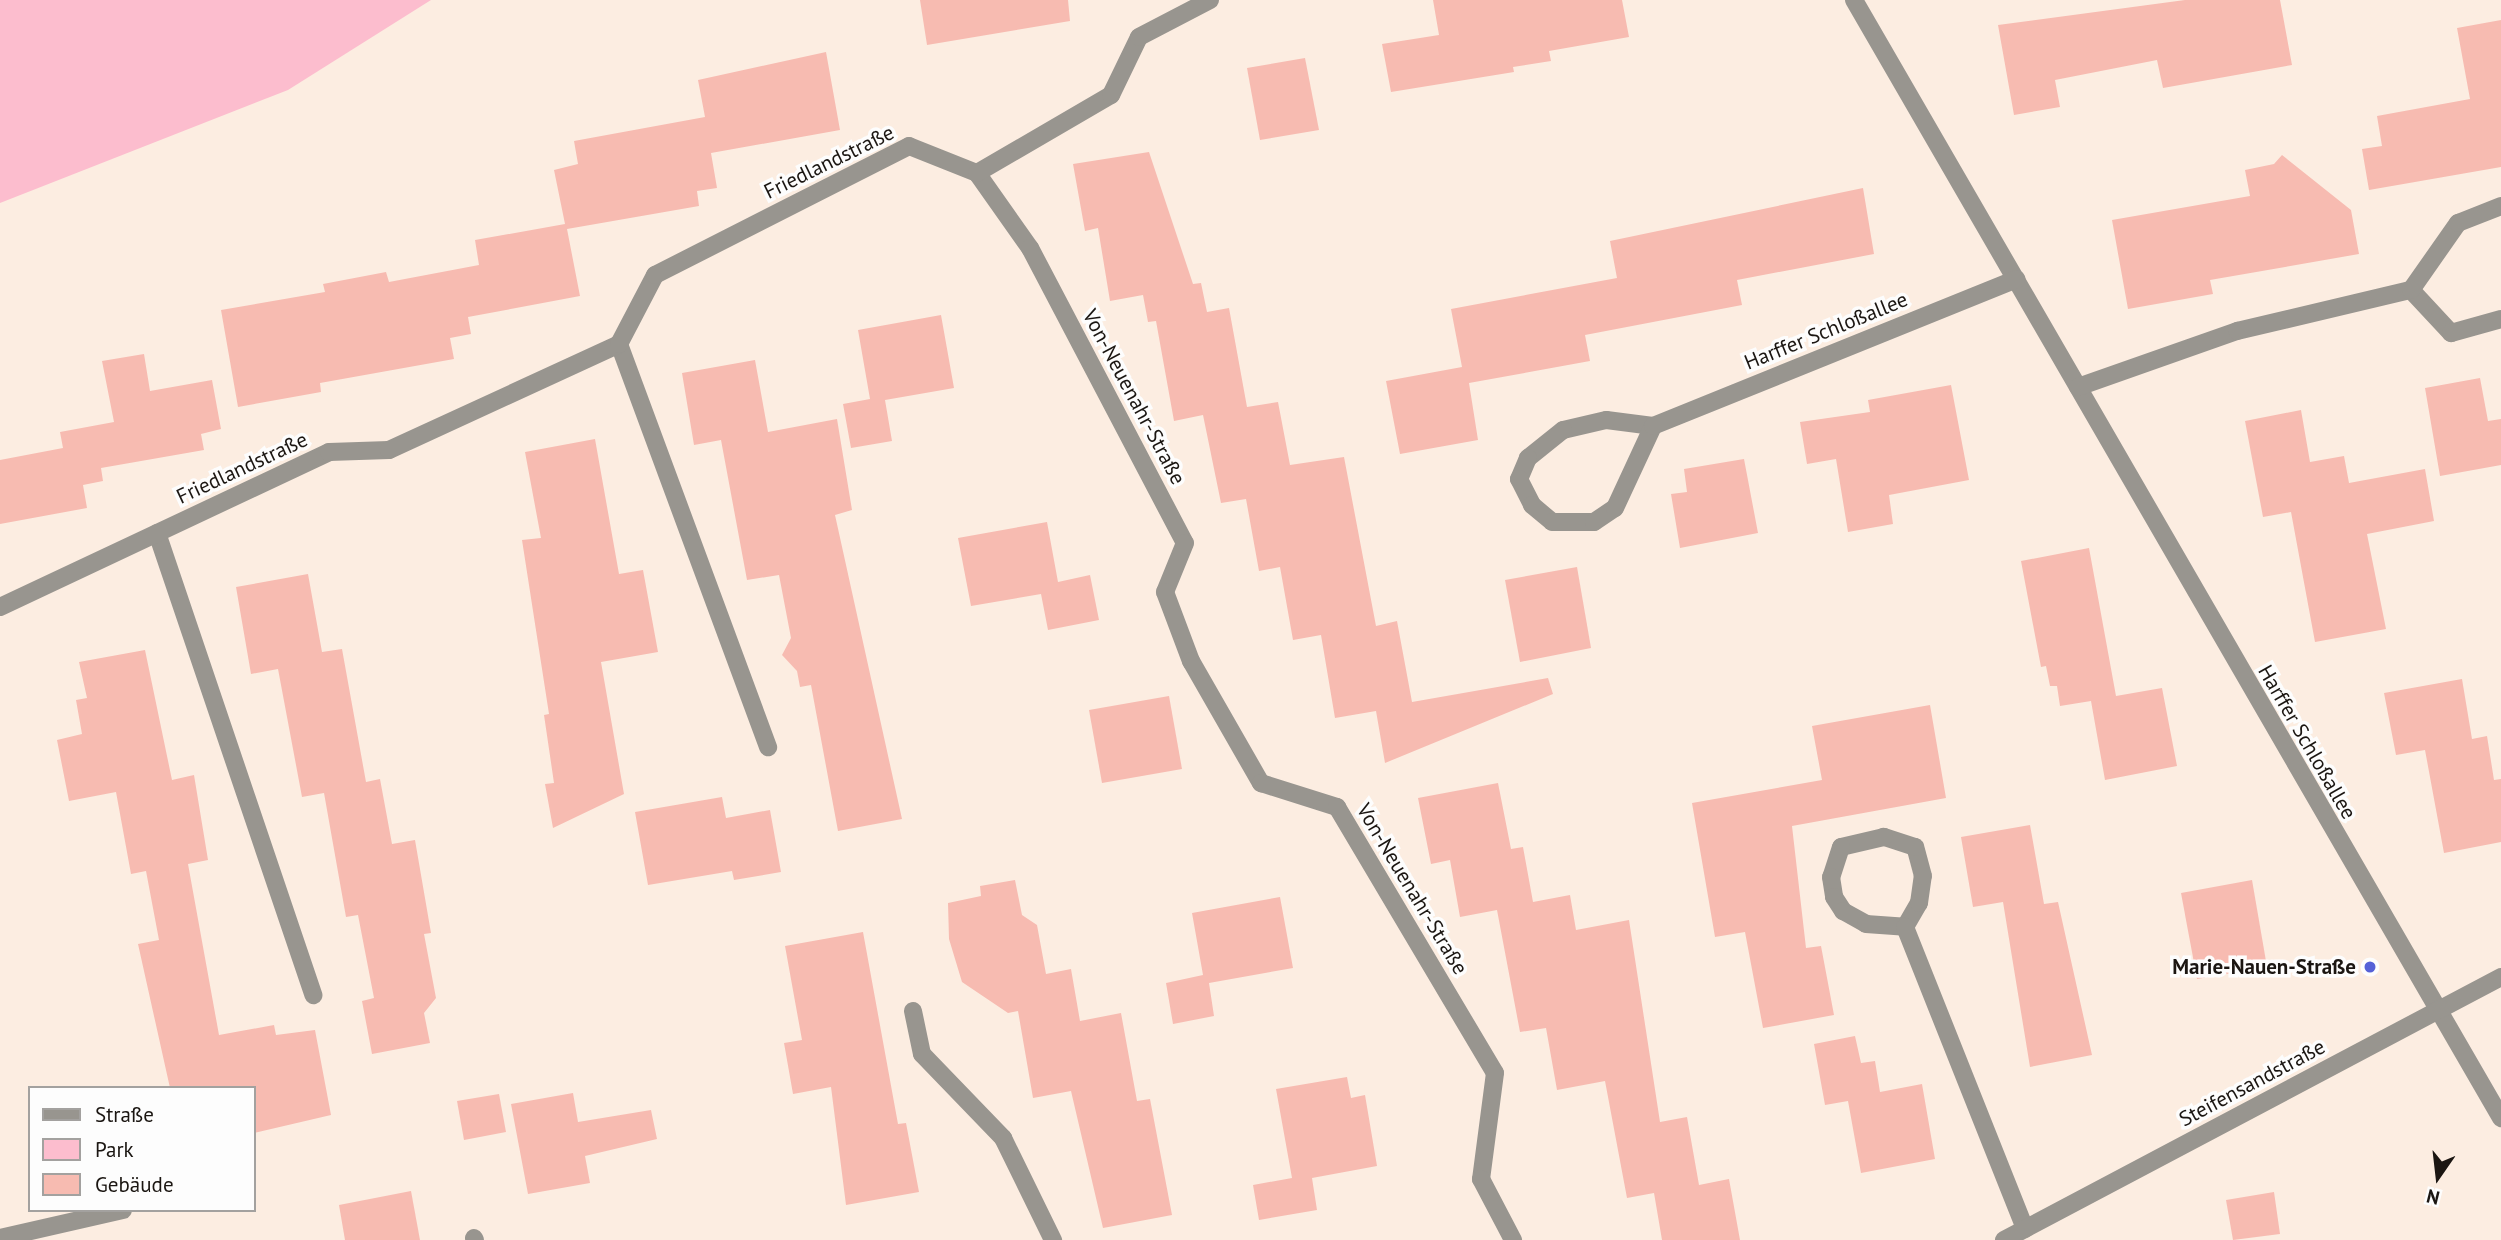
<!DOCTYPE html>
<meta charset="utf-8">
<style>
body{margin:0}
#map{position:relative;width:2501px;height:1240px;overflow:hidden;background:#fcede1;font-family:"PT Sans",sans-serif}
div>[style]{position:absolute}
.green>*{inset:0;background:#fcbdce}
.building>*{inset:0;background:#f7bbb1}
.minor>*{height:18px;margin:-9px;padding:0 9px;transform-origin:9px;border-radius:9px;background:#98958f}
.dots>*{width:19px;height:19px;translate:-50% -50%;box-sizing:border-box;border:4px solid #fdfdfd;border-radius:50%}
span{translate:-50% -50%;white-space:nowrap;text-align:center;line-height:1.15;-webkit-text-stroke:7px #fdfdfd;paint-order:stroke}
.street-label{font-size:21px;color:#1b1612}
.poi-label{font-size:21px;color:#1b1612;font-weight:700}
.right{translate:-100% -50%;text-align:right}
.legend{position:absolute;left:28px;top:1086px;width:228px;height:126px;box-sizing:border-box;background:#fdfdfd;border:2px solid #a3a19f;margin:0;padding:9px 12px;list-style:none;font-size:21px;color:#1b1612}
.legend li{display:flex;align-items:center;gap:14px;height:35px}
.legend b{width:35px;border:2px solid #a3a19f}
.north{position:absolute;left:2403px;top:1142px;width:70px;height:70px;-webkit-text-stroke:5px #fdfdfd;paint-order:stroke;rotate:194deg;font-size:19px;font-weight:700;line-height:28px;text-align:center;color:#1b1612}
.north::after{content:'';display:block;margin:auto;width:24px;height:32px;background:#1b1612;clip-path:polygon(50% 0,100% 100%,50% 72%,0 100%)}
</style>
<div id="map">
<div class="green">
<i style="clip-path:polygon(0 0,431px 0,288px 90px,0 203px)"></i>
</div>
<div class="building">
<i style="clip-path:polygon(920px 0,1068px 0,1070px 21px,927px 45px)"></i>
<i style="clip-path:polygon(1433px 0,1622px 0,1629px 37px,1549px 51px,1551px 61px,1513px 67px,1514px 72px,1391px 92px,1382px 44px,1439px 35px)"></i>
<i style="clip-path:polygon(2185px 0,2280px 0,2292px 65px,2163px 88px,2157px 60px,2055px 80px,2060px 107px,2014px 115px,1998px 25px)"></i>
<i style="clip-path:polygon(2501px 20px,2501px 167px,2369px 190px,2362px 149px,2382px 146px,2377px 116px,2470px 99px,2457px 28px)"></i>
<i style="clip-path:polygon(826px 52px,840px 130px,711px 153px,717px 188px,697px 191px,699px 206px,567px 229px,580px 296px,468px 317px,471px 334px,450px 338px,454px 359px,320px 383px,321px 392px,238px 407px,221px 310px,325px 292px,323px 284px,386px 272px,389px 282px,479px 265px,475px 240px,565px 224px,554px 170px,578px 164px,574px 141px,705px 117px,698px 80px)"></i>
<i style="clip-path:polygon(1305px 58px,1319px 130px,1260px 140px,1247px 68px)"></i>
<i style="clip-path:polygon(1149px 152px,1193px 284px,1201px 283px,1207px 312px,1229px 308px,1247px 407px,1278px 402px,1290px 465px,1344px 457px,1376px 626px,1397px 621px,1412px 702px,1548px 678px,1553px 694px,1385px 763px,1376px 711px,1335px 718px,1321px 635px,1293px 640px,1280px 567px,1259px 571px,1246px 499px,1221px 503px,1203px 415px,1174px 421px,1156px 321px,1148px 322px,1143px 295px,1110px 301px,1098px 228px,1085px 231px,1073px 164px)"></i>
<i style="clip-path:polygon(2282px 155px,2351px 210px,2359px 254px,2210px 280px,2213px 294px,2128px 309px,2112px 220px,2250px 196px,2245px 170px,2274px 164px)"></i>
<i style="clip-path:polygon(1863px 188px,1874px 254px,1737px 280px,1742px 305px,1585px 335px,1590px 361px,1469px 383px,1478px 440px,1400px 454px,1386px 381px,1462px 367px,1451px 309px,1617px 278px,1610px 241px)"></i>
<i style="clip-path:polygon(941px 315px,954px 388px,885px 400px,892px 441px,851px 448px,843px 404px,870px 399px,858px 330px)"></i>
<i style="clip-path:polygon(144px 354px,150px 391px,212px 380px,221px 429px,201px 434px,204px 450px,101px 468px,103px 481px,83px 485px,87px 508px,0 524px,0 460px,63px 448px,60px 432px,114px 422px,102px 361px)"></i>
<i style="clip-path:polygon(755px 360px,768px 432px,837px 419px,852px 510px,835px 515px,902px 819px,838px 831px,811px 685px,800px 687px,797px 671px,782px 655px,791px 638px,779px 575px,747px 580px,721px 440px,694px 445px,682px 373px)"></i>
<i style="clip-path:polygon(2480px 378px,2488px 421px,2501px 419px,2501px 465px,2440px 476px,2425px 388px)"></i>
<i style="clip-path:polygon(1951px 385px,1969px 480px,1889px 495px,1893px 524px,1848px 532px,1836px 459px,1807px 464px,1800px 422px,1870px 412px,1868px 400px)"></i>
<i style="clip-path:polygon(2301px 410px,2310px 462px,2344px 456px,2349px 483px,2425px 469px,2434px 521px,2367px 534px,2386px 629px,2315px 642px,2291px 512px,2263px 517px,2245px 421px)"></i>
<i style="clip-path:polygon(595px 439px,619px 574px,643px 570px,658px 652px,601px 662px,624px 794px,553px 828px,545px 784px,554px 783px,544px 715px,549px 714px,522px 540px,541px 538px,525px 452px)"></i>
<i style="clip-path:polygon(1744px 459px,1758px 533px,1680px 548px,1671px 494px,1687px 492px,1684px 469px)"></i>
<i style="clip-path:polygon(1047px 522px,1058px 582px,1090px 575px,1099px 620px,1048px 630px,1041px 594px,971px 606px,958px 538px)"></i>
<i style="clip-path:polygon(2089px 548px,2116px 696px,2162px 688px,2177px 766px,2105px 780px,2091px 701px,2060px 706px,2057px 686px,2050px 686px,2046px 666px,2041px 667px,2021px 561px)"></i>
<i style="clip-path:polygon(1577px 567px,1591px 648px,1520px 662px,1505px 580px)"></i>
<i style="clip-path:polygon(308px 574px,322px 652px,342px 649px,366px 782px,380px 779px,392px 844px,415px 840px,431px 933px,424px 934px,436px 998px,424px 1013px,430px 1043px,372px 1054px,362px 1001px,374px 998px,358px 915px,346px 917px,324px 793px,302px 797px,278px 669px,251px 674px,236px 587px)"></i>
<i style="clip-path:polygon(145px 650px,172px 780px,194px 775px,208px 860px,188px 864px,219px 1035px,274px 1025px,276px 1035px,315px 1030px,331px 1115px,254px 1133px,254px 1088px,170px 1088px,138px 944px,159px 940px,146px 871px,131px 874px,116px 792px,69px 801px,57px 740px,82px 734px,76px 700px,87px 698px,79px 662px)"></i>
<i style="clip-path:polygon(2462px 679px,2472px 739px,2487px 736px,2494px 780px,2501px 779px,2501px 842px,2444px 853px,2425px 750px,2396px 755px,2384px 693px)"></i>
<i style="clip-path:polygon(1169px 696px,1182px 769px,1102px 783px,1089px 710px)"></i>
<i style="clip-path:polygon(1930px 705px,1946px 798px,1792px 826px,1806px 948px,1821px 946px,1834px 1015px,1763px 1028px,1745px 932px,1715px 937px,1692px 803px,1822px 780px,1812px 726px)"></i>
<i style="clip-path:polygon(1498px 783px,1511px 849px,1523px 847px,1533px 902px,1570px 895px,1576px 930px,1629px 920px,1660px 1122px,1687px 1117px,1699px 1185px,1729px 1179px,1740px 1240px,1662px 1240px,1654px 1193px,1627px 1198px,1605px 1081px,1557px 1090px,1546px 1028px,1520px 1032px,1497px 910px,1460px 917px,1450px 860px,1431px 864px,1418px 798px)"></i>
<i style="clip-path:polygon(722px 797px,726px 818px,770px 810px,781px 872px,734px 880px,732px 871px,648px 885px,635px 812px)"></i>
<i style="clip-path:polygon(2030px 825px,2044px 904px,2058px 902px,2092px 1055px,2030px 1067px,2003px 902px,1973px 907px,1961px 837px)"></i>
<i style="clip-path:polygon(1015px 880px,1022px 915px,1037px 925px,1046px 974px,1071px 969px,1080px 1021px,1121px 1013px,1137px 1101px,1150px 1099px,1172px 1215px,1103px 1228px,1071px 1091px,1033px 1098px,1018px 1011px,1008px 1013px,962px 982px,949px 939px,948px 903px,981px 896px,980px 886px)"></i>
<i style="clip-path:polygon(2252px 880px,2267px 967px,2197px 979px,2181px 893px)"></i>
<i style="clip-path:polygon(1280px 897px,1293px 968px,1209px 983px,1214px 1016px,1173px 1024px,1166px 983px,1203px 975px,1192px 913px)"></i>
<i style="clip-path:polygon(863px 932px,898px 1124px,906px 1123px,919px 1192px,846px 1205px,831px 1087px,793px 1094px,784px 1043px,802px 1040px,785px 946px)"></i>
<i style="clip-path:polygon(1855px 1036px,1861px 1063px,1875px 1061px,1880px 1092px,1922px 1084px,1935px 1159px,1861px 1173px,1848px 1101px,1825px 1105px,1814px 1044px)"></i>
<i style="clip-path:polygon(1347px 1077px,1351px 1098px,1365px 1095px,1377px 1166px,1312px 1178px,1317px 1210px,1259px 1220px,1253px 1185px,1292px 1178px,1276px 1089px)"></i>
<i style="clip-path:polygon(573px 1093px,578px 1122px,651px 1110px,657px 1139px,585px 1156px,590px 1183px,528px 1194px,511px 1104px)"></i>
<i style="clip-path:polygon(499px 1094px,506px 1132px,464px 1140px,457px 1101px)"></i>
<i style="clip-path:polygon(411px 1191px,420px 1240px,345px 1240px,339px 1205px)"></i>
<i style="clip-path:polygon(2274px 1192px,2280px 1234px,2233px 1240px,2226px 1200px)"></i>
</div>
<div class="minor">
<i style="left:1854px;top:0;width:1292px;rotate:59.94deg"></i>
<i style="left:977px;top:173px;width:92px;rotate:54.8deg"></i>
<i style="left:1030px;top:248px;width:333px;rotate:62.3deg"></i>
<i style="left:1185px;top:543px;width:53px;rotate:112.2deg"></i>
<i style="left:1165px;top:592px;width:74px;rotate:69.4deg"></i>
<i style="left:1191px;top:661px;width:141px;rotate:60.2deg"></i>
<i style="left:1261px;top:783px;width:80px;rotate:17.5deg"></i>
<i style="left:1337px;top:807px;width:309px;rotate:59.3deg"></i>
<i style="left:1495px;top:1073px;width:107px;rotate:97.5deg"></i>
<i style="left:1481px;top:1179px;width:69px;rotate:62.3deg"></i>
<i style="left:2411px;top:290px;width:59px;rotate:47.1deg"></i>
<i style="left:2451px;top:333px;width:52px;rotate:-15.6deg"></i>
<i style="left:619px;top:344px;width:430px;rotate:69.7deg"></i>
<i style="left:2078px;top:387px;width:169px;rotate:-19.4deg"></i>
<i style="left:2237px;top:331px;width:179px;rotate:-13.3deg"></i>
<i style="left:2411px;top:290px;width:82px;rotate:-55deg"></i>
<i style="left:2458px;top:223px;width:46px;rotate:-21.6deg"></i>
<i style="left:1653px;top:426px;width:47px;rotate:-172.7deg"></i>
<i style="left:1606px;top:420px;width:44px;rotate:166.9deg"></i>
<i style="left:1563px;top:430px;width:45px;rotate:141.3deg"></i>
<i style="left:1528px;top:458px;width:23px;rotate:113deg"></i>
<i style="left:1519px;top:479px;width:29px;rotate:63deg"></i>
<i style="left:1532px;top:505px;width:26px;rotate:40deg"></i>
<i style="left:1552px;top:522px;width:42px"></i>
<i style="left:1594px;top:522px;width:25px;rotate:-34deg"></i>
<i style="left:1615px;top:508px;width:90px;rotate:-65.1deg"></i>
<i style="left:1653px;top:426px;width:392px;rotate:-22deg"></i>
<i style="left:157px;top:533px;width:488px;rotate:71.3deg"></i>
<i style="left:0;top:607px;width:364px;rotate:-25.2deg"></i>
<i style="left:329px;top:452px;width:60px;rotate:-1.9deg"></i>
<i style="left:389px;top:450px;width:253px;rotate:-24.7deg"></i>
<i style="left:619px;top:344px;width:78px;rotate:-62.4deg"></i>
<i style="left:655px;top:275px;width:285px;rotate:-26.9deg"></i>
<i style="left:909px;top:146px;width:73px;rotate:21.7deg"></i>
<i style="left:977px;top:173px;width:155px;rotate:-30.2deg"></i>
<i style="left:1111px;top:95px;width:64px;rotate:-64.2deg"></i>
<i style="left:1139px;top:37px;width:80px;rotate:-27.5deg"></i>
<i style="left:1905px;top:927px;width:28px;rotate:-60deg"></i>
<i style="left:1919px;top:903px;width:27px;rotate:-82deg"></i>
<i style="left:1923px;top:876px;width:30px;rotate:-105deg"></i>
<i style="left:1915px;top:847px;width:33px;rotate:-162deg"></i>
<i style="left:1884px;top:837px;width:44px;rotate:166.9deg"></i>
<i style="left:1841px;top:847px;width:32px;rotate:108deg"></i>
<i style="left:1831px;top:877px;width:20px;rotate:81deg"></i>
<i style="left:1834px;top:897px;width:17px;rotate:57deg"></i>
<i style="left:1843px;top:911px;width:26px;rotate:29deg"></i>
<i style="left:1866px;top:924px;width:39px;rotate:4deg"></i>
<i style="left:1905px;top:927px;width:325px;rotate:68.3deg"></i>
<i style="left:913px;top:1011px;width:44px;rotate:78.2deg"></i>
<i style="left:922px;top:1054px;width:117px;rotate:46deg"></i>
<i style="left:1003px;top:1138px;width:114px;rotate:63.9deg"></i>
<i style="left:0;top:1238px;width:126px;rotate:-12.8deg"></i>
<i style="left:474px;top:1238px;width:2px;rotate:63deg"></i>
<i style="left:2004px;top:1240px;width:562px;rotate:-27.89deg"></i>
</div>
<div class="dots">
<i style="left:2370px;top:967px;background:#5561d7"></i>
</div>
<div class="street-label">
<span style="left:829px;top:162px;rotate:-26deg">Friedlandstraße</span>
<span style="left:1826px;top:331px;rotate:-22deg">Harffer Schloßallee</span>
<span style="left:1134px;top:397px;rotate:62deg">Von-Neuenahr-Straße</span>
<span style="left:242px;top:468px;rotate:-25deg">Friedlandstraße</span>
<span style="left:2307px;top:742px;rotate:60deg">Harffer Schloßallee</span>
<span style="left:1412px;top:889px;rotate:59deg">Von-Neuenahr-Straße</span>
<span style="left:2252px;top:1083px;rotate:-28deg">Steifensandstraße</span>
</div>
<div class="poi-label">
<span class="right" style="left:2356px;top:967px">Marie-Nauen-Straße</span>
</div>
<ul class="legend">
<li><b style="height:9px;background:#98958f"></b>Straße</li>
<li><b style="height:19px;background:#fcbdce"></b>Park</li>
<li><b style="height:19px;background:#f7bbb1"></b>Gebäude</li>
</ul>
<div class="north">N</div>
</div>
